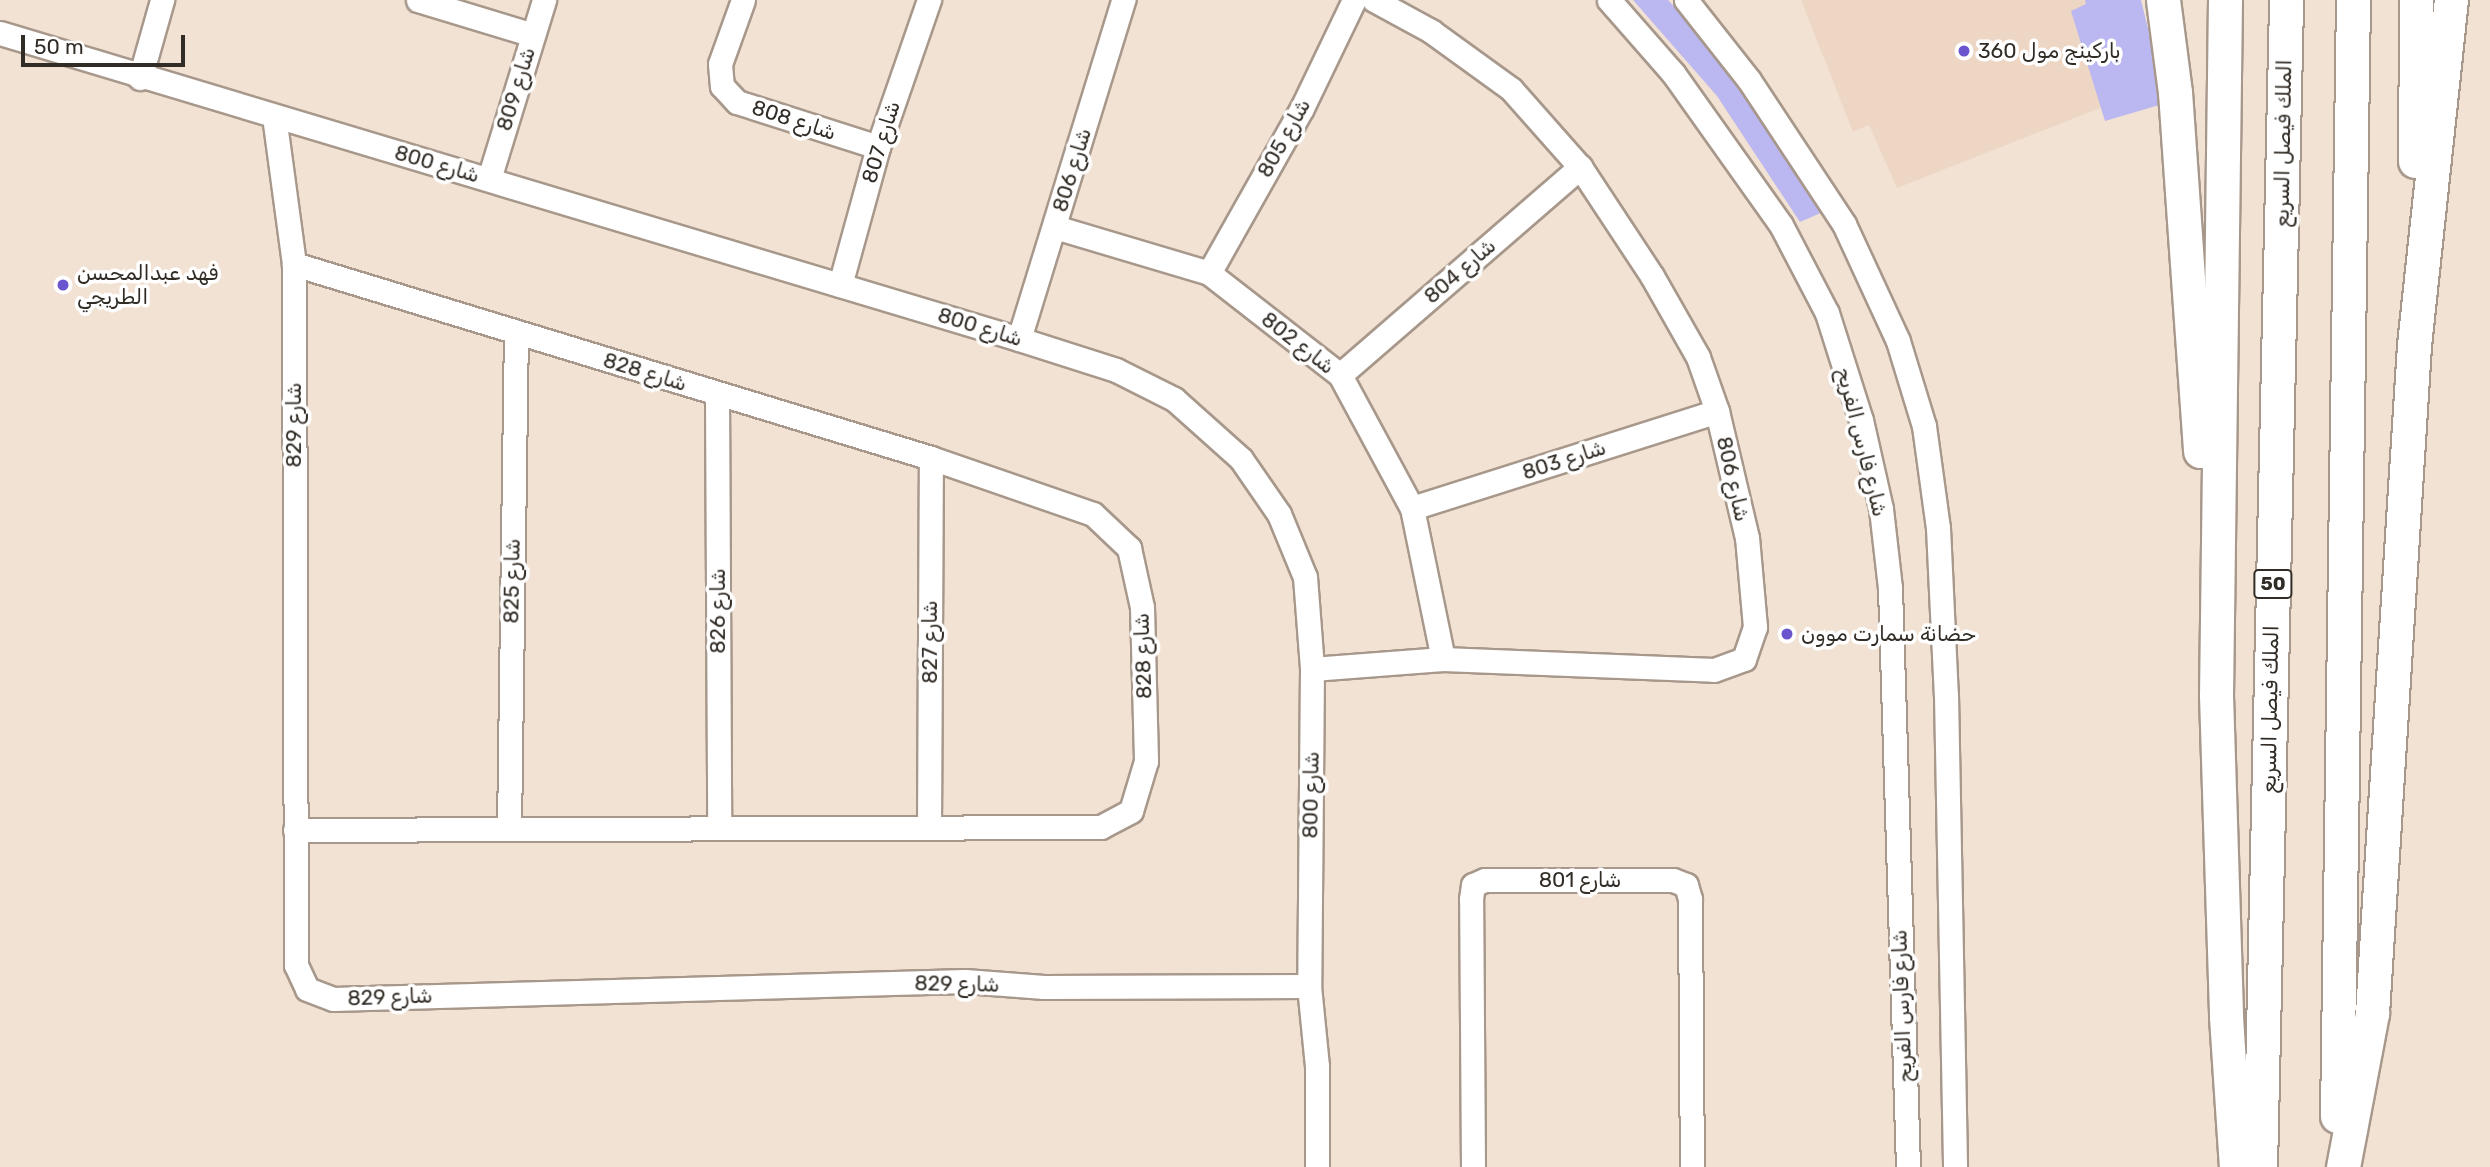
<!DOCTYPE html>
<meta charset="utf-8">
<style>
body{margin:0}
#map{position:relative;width:2490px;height:1167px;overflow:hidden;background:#f2e2d4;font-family:Rubik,"Noto Sans Arabic",sans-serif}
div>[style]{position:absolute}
.built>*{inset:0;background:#edd6c4}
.green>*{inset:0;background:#bab7f1}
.roads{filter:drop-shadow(2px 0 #a7988b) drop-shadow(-2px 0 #a7988b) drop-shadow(0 2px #a7988b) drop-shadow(0 -2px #a7988b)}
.minor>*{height:23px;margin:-11.5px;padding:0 11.5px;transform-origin:11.5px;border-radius:11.5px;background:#fff}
.highway>*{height:33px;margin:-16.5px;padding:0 16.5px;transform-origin:16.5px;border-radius:16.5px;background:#fff}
.dots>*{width:19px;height:19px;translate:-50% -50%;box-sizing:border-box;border:4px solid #fff;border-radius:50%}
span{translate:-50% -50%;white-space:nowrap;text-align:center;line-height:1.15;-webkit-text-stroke:7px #fff;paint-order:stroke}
.shield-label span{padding:2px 5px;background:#fff;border:2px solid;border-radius:5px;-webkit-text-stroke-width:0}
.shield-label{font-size:19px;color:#322c26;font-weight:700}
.poi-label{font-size:21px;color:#322c26}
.left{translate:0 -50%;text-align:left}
.street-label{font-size:21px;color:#322c26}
.scale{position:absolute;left:21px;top:35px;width:164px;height:32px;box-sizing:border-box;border:4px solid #322c26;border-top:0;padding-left:9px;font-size:21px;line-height:24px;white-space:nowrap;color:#322c26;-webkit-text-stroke:5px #fff;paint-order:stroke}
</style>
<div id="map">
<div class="built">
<i style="clip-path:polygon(1801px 0,2087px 0,2123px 99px,1897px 188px,1869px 125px,1853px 132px)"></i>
</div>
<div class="green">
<i style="clip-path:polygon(1633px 0,1668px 0,1701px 36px,1742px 86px,1823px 212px,1800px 222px,1717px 96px)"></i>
<i style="clip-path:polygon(2085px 0,2141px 0,2166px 103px,2105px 121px,2071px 11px,2086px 4px)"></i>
</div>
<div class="roads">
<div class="minor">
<i style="left:418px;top:0;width:120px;rotate:16.9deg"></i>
<i style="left:743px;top:0;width:68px;rotate:109.8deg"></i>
<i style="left:720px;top:64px;width:22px;rotate:85deg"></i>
<i style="left:722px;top:86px;width:22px;rotate:47deg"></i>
<i style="left:737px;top:102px;width:148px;rotate:17.7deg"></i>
<i style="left:1609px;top:0;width:97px;rotate:48.8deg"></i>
<i style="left:1673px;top:73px;width:186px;rotate:54.6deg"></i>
<i style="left:1781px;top:225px;width:99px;rotate:62.4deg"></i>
<i style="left:1827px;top:313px;width:112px;rotate:72.4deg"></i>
<i style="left:1861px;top:420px;width:91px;rotate:77.3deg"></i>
<i style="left:1881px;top:509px;width:80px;rotate:83.5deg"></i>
<i style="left:1890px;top:588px;width:579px;rotate:88.22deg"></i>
<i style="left:1686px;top:0;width:102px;rotate:51.8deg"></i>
<i style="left:1749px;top:80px;width:173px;rotate:56.6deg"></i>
<i style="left:1844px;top:224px;width:129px;rotate:65.2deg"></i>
<i style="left:1898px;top:341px;width:89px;rotate:73deg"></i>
<i style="left:1924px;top:426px;width:103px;rotate:82.2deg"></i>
<i style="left:1938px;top:528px;width:167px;rotate:87.3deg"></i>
<i style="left:1946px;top:695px;width:472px;rotate:88.9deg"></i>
<i style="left:0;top:33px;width:1064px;rotate:16.71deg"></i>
<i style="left:1019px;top:339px;width:102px;rotate:17.7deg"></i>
<i style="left:1116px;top:370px;width:65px;rotate:26.6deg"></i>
<i style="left:1174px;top:399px;width:90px;rotate:41.8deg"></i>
<i style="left:1241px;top:459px;width:67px;rotate:55.4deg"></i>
<i style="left:1279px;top:514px;width:68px;rotate:67.6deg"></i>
<i style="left:1305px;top:577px;width:92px;rotate:85.6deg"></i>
<i style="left:1312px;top:669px;width:317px;rotate:90.5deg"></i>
<i style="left:1309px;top:986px;width:80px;rotate:84.3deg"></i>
<i style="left:1317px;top:1066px;width:101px;rotate:90deg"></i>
<i style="left:140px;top:78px;width:81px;rotate:-74.2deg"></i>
<i style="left:274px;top:116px;width:149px;rotate:82.3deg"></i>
<i style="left:294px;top:264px;width:701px;rotate:89.84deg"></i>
<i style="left:296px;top:965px;width:26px;rotate:65deg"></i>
<i style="left:307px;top:989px;width:28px;rotate:21deg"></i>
<i style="left:333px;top:999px;width:632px;rotate:-1.63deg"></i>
<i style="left:965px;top:981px;width:79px;rotate:4.3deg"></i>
<i style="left:1044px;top:987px;width:265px;rotate:-0.2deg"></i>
<i style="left:489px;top:179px;width:187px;rotate:-72.9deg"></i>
<i style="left:1055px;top:227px;width:161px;rotate:16.6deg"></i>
<i style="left:1209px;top:273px;width:166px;rotate:37.9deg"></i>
<i style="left:1340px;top:375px;width:151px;rotate:61.6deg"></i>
<i style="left:1412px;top:508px;width:154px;rotate:78.4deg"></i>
<i style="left:294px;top:264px;width:666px;rotate:16.94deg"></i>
<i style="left:931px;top:458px;width:171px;rotate:19.1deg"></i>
<i style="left:1093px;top:514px;width:50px;rotate:43.4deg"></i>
<i style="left:1129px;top:548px;width:60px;rotate:77.6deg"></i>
<i style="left:1142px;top:607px;width:154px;rotate:88.5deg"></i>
<i style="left:1146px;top:761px;width:52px;rotate:106.7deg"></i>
<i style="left:1131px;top:811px;width:34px;rotate:152deg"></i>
<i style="left:1101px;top:827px;width:806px;rotate:179.79deg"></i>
<i style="left:1209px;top:273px;width:189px;rotate:-60.6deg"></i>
<i style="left:1302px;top:108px;width:120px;rotate:-64.3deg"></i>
<i style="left:840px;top:285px;width:143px;rotate:-74.6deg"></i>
<i style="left:878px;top:147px;width:156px;rotate:-70.9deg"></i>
<i style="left:1019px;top:339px;width:355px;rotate:-72.9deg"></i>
<i style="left:1340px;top:375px;width:318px;rotate:-40.9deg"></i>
<i style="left:717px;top:395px;width:433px;rotate:89.7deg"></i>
<i style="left:1412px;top:508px;width:320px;rotate:-17.6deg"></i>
<i style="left:1312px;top:669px;width:131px;rotate:-4.4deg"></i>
<i style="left:1443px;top:659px;width:271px;rotate:2.3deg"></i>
<i style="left:1714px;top:670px;width:32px;rotate:-20deg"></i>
<i style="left:1744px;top:659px;width:34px;rotate:-71deg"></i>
<i style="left:1755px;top:627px;width:89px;rotate:-95.1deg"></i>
<i style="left:1747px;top:538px;width:130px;rotate:-103.3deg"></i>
<i style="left:1717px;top:411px;width:57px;rotate:-109.4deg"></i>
<i style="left:1698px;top:357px;width:93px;rotate:-119.6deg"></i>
<i style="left:1652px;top:276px;width:131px;rotate:-123.4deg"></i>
<i style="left:1580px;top:167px;width:104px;rotate:-131.5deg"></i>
<i style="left:1511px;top:89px;width:99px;rotate:-144.1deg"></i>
<i style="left:1431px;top:31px;width:65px;rotate:-151.5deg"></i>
<i style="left:929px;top:826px;width:368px;rotate:-89.7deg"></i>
<i style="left:509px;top:829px;width:496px;rotate:-89.2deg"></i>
<i style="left:1473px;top:1167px;width:268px;rotate:-90.4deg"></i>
<i style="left:1471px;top:899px;width:14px;rotate:-82deg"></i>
<i style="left:1473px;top:885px;width:13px;rotate:-23deg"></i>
<i style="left:1485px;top:880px;width:188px"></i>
<i style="left:1673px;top:880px;width:14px;rotate:21deg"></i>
<i style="left:1686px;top:885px;width:15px;rotate:74deg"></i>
<i style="left:1690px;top:899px;width:268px;rotate:89.6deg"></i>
</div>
<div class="highway">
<i style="left:2163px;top:0;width:93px;rotate:82.6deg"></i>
<i style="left:2175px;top:92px;width:360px;rotate:86deg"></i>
<i style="left:2225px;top:0;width:695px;rotate:90.74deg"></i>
<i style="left:2216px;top:695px;width:322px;rotate:88.2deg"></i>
<i style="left:2226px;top:1017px;width:150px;rotate:86.2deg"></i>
<i style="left:2415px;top:161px;width:161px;rotate:-89.6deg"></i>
<i style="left:2337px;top:1116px;width:1116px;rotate:-89.18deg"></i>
<i style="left:2260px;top:1167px;width:1167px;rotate:-88.72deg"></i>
<i style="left:2343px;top:1167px;width:157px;rotate:-79.3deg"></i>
<i style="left:2372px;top:1013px;width:669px;rotate:-86.4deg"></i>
<i style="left:2414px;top:345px;width:347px;rotate:-83.9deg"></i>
</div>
</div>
<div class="dots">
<i style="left:1964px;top:51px;background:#6b55ce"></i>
<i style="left:63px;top:285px;background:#6b55ce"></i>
<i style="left:1787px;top:634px;background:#6b55ce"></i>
</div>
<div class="shield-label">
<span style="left:2273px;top:584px">50</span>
</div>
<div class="poi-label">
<span class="left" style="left:1978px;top:51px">باركينج مول 360</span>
<span class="left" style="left:77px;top:285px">فهد عبدالمحسن<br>الطريجي</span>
<span class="left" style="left:1801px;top:634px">حضانة سمارت موون</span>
</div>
<div class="street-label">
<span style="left:516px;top:89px;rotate:-73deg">شارع 809</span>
<span style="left:794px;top:120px;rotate:18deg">شارع 808</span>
<span style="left:1284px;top:138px;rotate:-61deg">شارع 805</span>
<span style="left:881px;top:142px;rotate:-73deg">شارع 807</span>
<span style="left:2283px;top:143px;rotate:-89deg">الملك فيصل السريع</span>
<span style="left:437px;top:164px;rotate:16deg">شارع 800</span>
<span style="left:1072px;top:170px;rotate:-73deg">شارع 806</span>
<span style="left:1460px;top:271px;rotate:-41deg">شارع 804</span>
<span style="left:980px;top:327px;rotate:17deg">شارع 800</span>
<span style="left:1298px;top:343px;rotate:38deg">شارع 802</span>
<span style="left:645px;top:372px;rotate:17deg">شارع 828</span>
<span style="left:294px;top:425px;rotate:-90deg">شارع 829</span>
<span style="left:1862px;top:442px;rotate:76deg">شارع فارس الفريح</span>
<span style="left:1564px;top:460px;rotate:-18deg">شارع 803</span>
<span style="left:1733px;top:479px;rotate:77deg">شارع 806</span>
<span style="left:512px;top:581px;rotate:-89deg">شارع 825</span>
<span style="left:718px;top:611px;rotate:-90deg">شارع 826</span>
<span style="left:930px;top:642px;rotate:-90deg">شارع 827</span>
<span style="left:1143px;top:656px;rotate:-92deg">شارع 828</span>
<span style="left:2270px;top:709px;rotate:-89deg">الملك فيصل السريع</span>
<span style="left:1311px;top:795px;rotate:-89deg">شارع 800</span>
<span style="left:1580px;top:880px">شارع 801</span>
<span style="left:957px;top:984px;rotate:1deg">شارع 829</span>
<span style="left:390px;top:997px;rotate:-2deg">شارع 829</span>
<span style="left:1902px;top:1006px;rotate:-92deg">شارع فارس الفريح</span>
</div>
<div class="scale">50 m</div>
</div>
